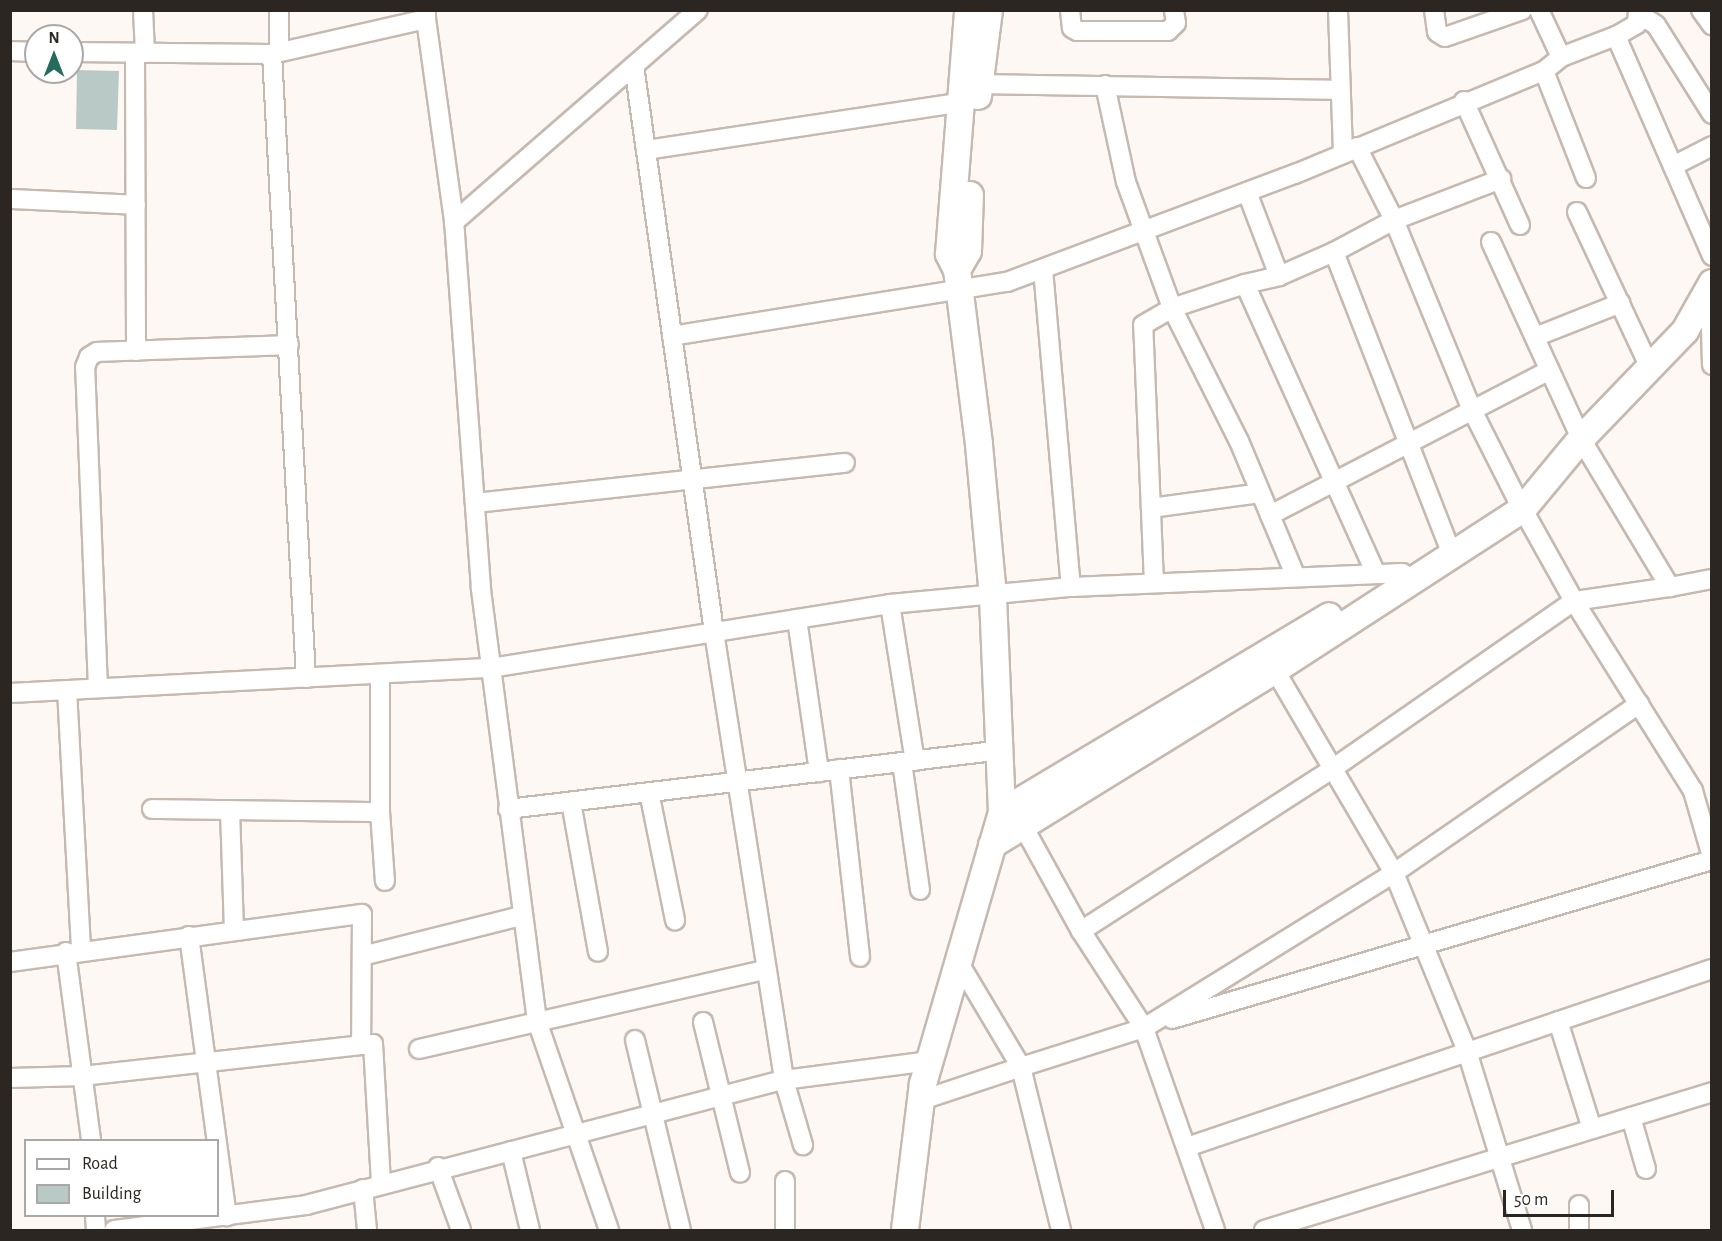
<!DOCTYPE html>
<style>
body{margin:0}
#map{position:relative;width:1722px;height:1241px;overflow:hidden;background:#fef8f5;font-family:"Alegreya Sans",sans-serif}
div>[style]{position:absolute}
.building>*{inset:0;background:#b9cac6}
.roads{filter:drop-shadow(2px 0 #c6b9b0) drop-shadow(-2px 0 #c6b9b0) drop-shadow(0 2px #c6b9b0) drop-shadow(0 -2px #c6b9b0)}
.street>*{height:18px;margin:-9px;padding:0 9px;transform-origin:9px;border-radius:9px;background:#fff}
.secondary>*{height:26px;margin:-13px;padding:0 13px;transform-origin:13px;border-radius:13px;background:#fff}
span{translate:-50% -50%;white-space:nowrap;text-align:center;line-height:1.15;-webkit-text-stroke:5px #fff;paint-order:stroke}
.frame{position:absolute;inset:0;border:12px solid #2b2622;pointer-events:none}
.legend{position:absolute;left:24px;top:1139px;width:195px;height:78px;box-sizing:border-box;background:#fff;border:2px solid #aaa8a7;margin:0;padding:8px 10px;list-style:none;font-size:18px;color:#2b2622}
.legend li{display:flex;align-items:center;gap:12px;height:30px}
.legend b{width:30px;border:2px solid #aaa8a7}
.north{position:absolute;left:24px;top:24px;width:60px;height:60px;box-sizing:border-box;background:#fff;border:2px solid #aaa8a7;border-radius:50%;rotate:0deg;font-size:16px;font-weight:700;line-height:24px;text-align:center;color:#2b2622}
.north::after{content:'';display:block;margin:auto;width:21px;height:27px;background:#266b5e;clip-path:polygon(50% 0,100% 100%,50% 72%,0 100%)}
.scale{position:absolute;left:1503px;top:1190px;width:111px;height:27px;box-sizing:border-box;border:3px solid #2b2622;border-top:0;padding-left:8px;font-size:18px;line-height:21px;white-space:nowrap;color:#2b2622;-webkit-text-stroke:4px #fff;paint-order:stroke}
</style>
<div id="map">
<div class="building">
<i style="clip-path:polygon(77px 70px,119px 71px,117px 130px,76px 129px)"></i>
</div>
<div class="roads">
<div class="street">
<i style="left:143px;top:10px;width:43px;rotate:87.3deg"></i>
<i style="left:1070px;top:10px;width:18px;rotate:84deg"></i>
<i style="left:1072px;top:28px;width:6px;rotate:31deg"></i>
<i style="left:1077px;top:31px;width:91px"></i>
<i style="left:1168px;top:31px;width:11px;rotate:-45deg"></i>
<i style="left:1176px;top:23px;width:13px;rotate:-99deg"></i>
<i style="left:1338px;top:10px;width:144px;rotate:88deg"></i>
<i style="left:1434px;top:10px;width:22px;rotate:82deg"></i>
<i style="left:1437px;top:32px;width:9px;rotate:32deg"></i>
<i style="left:1445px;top:37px;width:82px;rotate:-19.3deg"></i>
<i style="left:1539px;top:10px;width:52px;rotate:64.9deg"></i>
<i style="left:1561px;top:57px;width:59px;rotate:-20.9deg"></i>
<i style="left:1638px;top:10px;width:14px;rotate:94deg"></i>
<i style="left:1637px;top:24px;width:24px;rotate:150deg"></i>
<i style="left:1616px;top:36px;width:240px;rotate:66.4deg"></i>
<i style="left:1701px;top:10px;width:19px;rotate:54deg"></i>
<i style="left:1639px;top:14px;width:20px;rotate:33deg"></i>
<i style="left:1656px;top:25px;width:105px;rotate:57.8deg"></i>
<i style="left:426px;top:19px;width:205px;rotate:82.1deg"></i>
<i style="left:10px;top:51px;width:26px;rotate:2deg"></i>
<i style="left:72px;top:52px;width:200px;rotate:0.6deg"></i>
<i style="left:272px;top:54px;width:158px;rotate:-12.8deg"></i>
<i style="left:426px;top:19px;width:9px;rotate:-90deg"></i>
<i style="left:279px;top:52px;width:42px;rotate:-90deg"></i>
<i style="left:135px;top:53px;width:298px;rotate:89.8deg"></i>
<i style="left:272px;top:54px;width:625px;rotate:86.88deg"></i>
<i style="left:634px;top:66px;width:572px;rotate:81.95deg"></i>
<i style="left:714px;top:632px;width:453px;rotate:81.1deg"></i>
<i style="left:784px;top:1080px;width:148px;rotate:-7.4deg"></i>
<i style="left:1544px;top:71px;width:115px;rotate:68.6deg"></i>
<i style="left:968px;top:84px;width:372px;rotate:0.9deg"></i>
<i style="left:1105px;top:85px;width:99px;rotate:77.8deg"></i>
<i style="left:1126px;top:182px;width:134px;rotate:69.9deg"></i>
<i style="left:1172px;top:308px;width:77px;rotate:-18.2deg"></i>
<i style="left:1245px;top:284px;width:318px;rotate:65.7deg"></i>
<i style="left:1464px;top:101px;width:136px;rotate:65.7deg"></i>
<i style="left:1357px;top:147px;width:82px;rotate:63.1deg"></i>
<i style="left:1394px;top:220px;width:205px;rotate:67.7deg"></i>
<i style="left:1472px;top:410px;width:100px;rotate:63.2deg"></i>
<i style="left:1517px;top:499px;width:117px;rotate:60.8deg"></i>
<i style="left:1574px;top:601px;width:224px;rotate:57.9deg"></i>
<i style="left:1693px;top:791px;width:69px;rotate:73.9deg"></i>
<i style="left:646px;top:150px;width:320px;rotate:-8.6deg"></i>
<i style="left:1673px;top:166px;width:44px;rotate:-27.1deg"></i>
<i style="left:1247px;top:192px;width:90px;rotate:69.1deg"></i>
<i style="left:10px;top:199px;width:126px;rotate:2.7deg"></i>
<i style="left:1577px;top:212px;width:172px;rotate:64.9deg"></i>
<i style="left:1491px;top:242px;width:217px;rotate:65.4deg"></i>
<i style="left:1581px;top:439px;width:173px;rotate:59deg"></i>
<i style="left:1670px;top:587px;width:43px;rotate:-10.8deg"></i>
<i style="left:1334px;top:252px;width:68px;rotate:-28.1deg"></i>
<i style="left:1394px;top:220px;width:115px;rotate:-21deg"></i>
<i style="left:1043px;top:269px;width:319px;rotate:85deg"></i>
<i style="left:1245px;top:284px;width:35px;rotate:-13deg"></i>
<i style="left:1279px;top:276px;width:60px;rotate:-23.6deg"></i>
<i style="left:1334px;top:252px;width:314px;rotate:68.7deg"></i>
<i style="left:1710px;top:289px;width:76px;rotate:88.5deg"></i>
<i style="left:672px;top:336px;width:339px;rotate:-9.2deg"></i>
<i style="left:1007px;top:282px;width:308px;rotate:-20.6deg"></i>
<i style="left:1295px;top:174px;width:269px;rotate:-22.5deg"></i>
<i style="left:1544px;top:71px;width:22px;rotate:-39deg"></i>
<i style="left:1535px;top:337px;width:92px;rotate:-21.6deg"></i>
<i style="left:475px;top:503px;width:372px;rotate:-6.2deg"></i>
<i style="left:1151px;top:508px;width:110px;rotate:-7.8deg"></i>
<i style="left:1270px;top:515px;width:315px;rotate:-27.4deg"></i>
<i style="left:1154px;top:583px;width:258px;rotate:-92.4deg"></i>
<i style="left:1143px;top:325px;width:34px;rotate:-30deg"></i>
<i style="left:1172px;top:308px;width:149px;rotate:63.3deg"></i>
<i style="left:1239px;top:441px;width:147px;rotate:67.3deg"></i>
<i style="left:890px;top:604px;width:159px;rotate:81deg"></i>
<i style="left:797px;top:619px;width:155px;rotate:81.8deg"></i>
<i style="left:98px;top:688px;width:321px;rotate:-92.3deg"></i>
<i style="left:85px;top:367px;width:11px;rotate:-68deg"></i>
<i style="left:89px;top:357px;width:9px;rotate:-32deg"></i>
<i style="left:97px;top:352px;width:192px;rotate:-2.1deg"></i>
<i style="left:67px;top:690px;width:260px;rotate:86.9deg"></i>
<i style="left:10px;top:693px;width:482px;rotate:-3deg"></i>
<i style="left:491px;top:668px;width:404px;rotate:-9.1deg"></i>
<i style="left:890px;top:604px;width:182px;rotate:-5.4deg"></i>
<i style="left:1071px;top:587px;width:332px;rotate:-2.4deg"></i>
<i style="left:902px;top:762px;width:129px;rotate:82deg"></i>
<i style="left:839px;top:769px;width:189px;rotate:83.6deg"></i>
<i style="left:649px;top:792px;width:131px;rotate:78.5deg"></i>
<i style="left:571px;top:802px;width:152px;rotate:79.8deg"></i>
<i style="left:152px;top:809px;width:228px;rotate:0.8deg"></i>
<i style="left:380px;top:812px;width:138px;rotate:-90deg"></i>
<i style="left:508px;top:809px;width:497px;rotate:-6.8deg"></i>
<i style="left:230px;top:810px;width:120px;rotate:88.1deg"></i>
<i style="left:380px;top:812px;width:69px;rotate:85.9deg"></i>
<i style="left:1081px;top:931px;width:302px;rotate:-32.8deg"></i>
<i style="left:1335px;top:767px;width:291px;rotate:-34.8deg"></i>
<i style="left:1574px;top:601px;width:97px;rotate:-8.3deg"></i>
<i style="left:189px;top:936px;width:283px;rotate:82.3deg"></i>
<i style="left:66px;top:952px;width:190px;rotate:82.4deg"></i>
<i style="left:362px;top:956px;width:164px;rotate:-14.1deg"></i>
<i style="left:10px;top:962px;width:355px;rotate:-7.8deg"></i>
<i style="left:362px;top:914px;width:131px;rotate:90.4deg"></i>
<i style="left:361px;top:1045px;width:12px;rotate:-5deg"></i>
<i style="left:373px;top:1044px;width:140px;rotate:86.7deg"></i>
<i style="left:959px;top:963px;width:121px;rotate:59.2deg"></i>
<i style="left:1021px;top:1067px;width:129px;rotate:-17.6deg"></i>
<i style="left:1144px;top:1028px;width:116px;rotate:-123deg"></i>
<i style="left:1081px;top:931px;width:120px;rotate:-118.9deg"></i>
<i style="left:1172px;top:1019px;width:563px;rotate:-16.41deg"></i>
<i style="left:1558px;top:1021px;width:113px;rotate:72.5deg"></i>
<i style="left:703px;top:1022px;width:155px;rotate:76.2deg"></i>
<i style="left:635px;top:1040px;width:195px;rotate:76.4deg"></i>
<i style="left:419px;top:1049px;width:355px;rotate:-12.9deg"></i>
<i style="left:10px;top:1078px;width:72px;rotate:-1.6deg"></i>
<i style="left:82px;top:1076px;width:281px;rotate:-6.3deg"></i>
<i style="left:919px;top:1101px;width:108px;rotate:-18.4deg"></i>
<i style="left:1021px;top:1067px;width:168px;rotate:76.2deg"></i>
<i style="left:1631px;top:1117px;width:54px;rotate:73.9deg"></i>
<i style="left:1187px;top:1147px;width:554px;rotate:-18.73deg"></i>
<i style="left:511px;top:1151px;width:81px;rotate:76.5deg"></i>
<i style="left:438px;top:1167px;width:67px;rotate:69.9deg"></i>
<i style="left:363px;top:1189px;width:41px;rotate:84.4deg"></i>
<i style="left:95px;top:1216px;width:14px;rotate:86deg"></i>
<i style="left:114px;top:1230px;width:194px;rotate:-7.4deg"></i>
<i style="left:306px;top:1205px;width:494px;rotate:-14.7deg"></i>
<i style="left:784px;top:1080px;width:68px;rotate:73.7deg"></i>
<i style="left:609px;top:1230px;width:221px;rotate:-109deg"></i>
<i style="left:537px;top:1021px;width:437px;rotate:-97.4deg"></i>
<i style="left:481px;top:588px;width:367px;rotate:-94.2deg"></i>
<i style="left:454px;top:222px;width:323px;rotate:-41deg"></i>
<i style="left:785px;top:1230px;width:49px;rotate:-90deg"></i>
<i style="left:1215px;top:1230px;width:214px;rotate:-109.4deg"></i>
<i style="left:1144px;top:1028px;width:294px;rotate:-31.8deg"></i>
<i style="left:1394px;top:873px;width:247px;rotate:-120.4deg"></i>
<i style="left:1264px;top:1230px;width:469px;rotate:-17.1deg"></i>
<i style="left:1522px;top:1230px;width:187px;rotate:-107.1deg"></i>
<i style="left:1467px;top:1051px;width:192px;rotate:-112.3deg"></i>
<i style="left:1394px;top:873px;width:298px;rotate:-34.6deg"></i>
<i style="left:1579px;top:1230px;width:25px;rotate:-90deg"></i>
</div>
<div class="secondary">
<i style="left:978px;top:96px;width:87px;rotate:-82.7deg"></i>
<i style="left:957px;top:270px;width:22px;rotate:-60deg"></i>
<i style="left:968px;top:251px;width:56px;rotate:-88deg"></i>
<i style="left:1002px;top:812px;width:381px;rotate:-30.9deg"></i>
<i style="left:992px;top:845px;width:333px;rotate:-31.7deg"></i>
<i style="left:1275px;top:670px;width:296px;rotate:-33deg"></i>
<i style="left:1523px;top:509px;width:91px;rotate:-50.4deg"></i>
<i style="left:1581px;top:439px;width:150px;rotate:-46.1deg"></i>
<i style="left:1685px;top:331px;width:55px;rotate:-60.6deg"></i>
<i style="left:905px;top:1230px;width:147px;rotate:-83deg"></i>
<i style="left:923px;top:1084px;width:283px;rotate:-73.8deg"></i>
<i style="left:1002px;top:812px;width:216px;rotate:-92.4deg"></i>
<i style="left:993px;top:596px;width:153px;rotate:-95.3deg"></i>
<i style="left:979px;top:444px;width:175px;rotate:-97.2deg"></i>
<i style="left:957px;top:270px;width:18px;rotate:-117deg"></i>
<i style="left:949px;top:254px;width:245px;rotate:-85.5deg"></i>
</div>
</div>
<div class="frame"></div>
<ul class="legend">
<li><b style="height:8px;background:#fff"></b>Road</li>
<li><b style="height:16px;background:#b9cac6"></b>Building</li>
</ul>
<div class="north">N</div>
<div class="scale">50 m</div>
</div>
